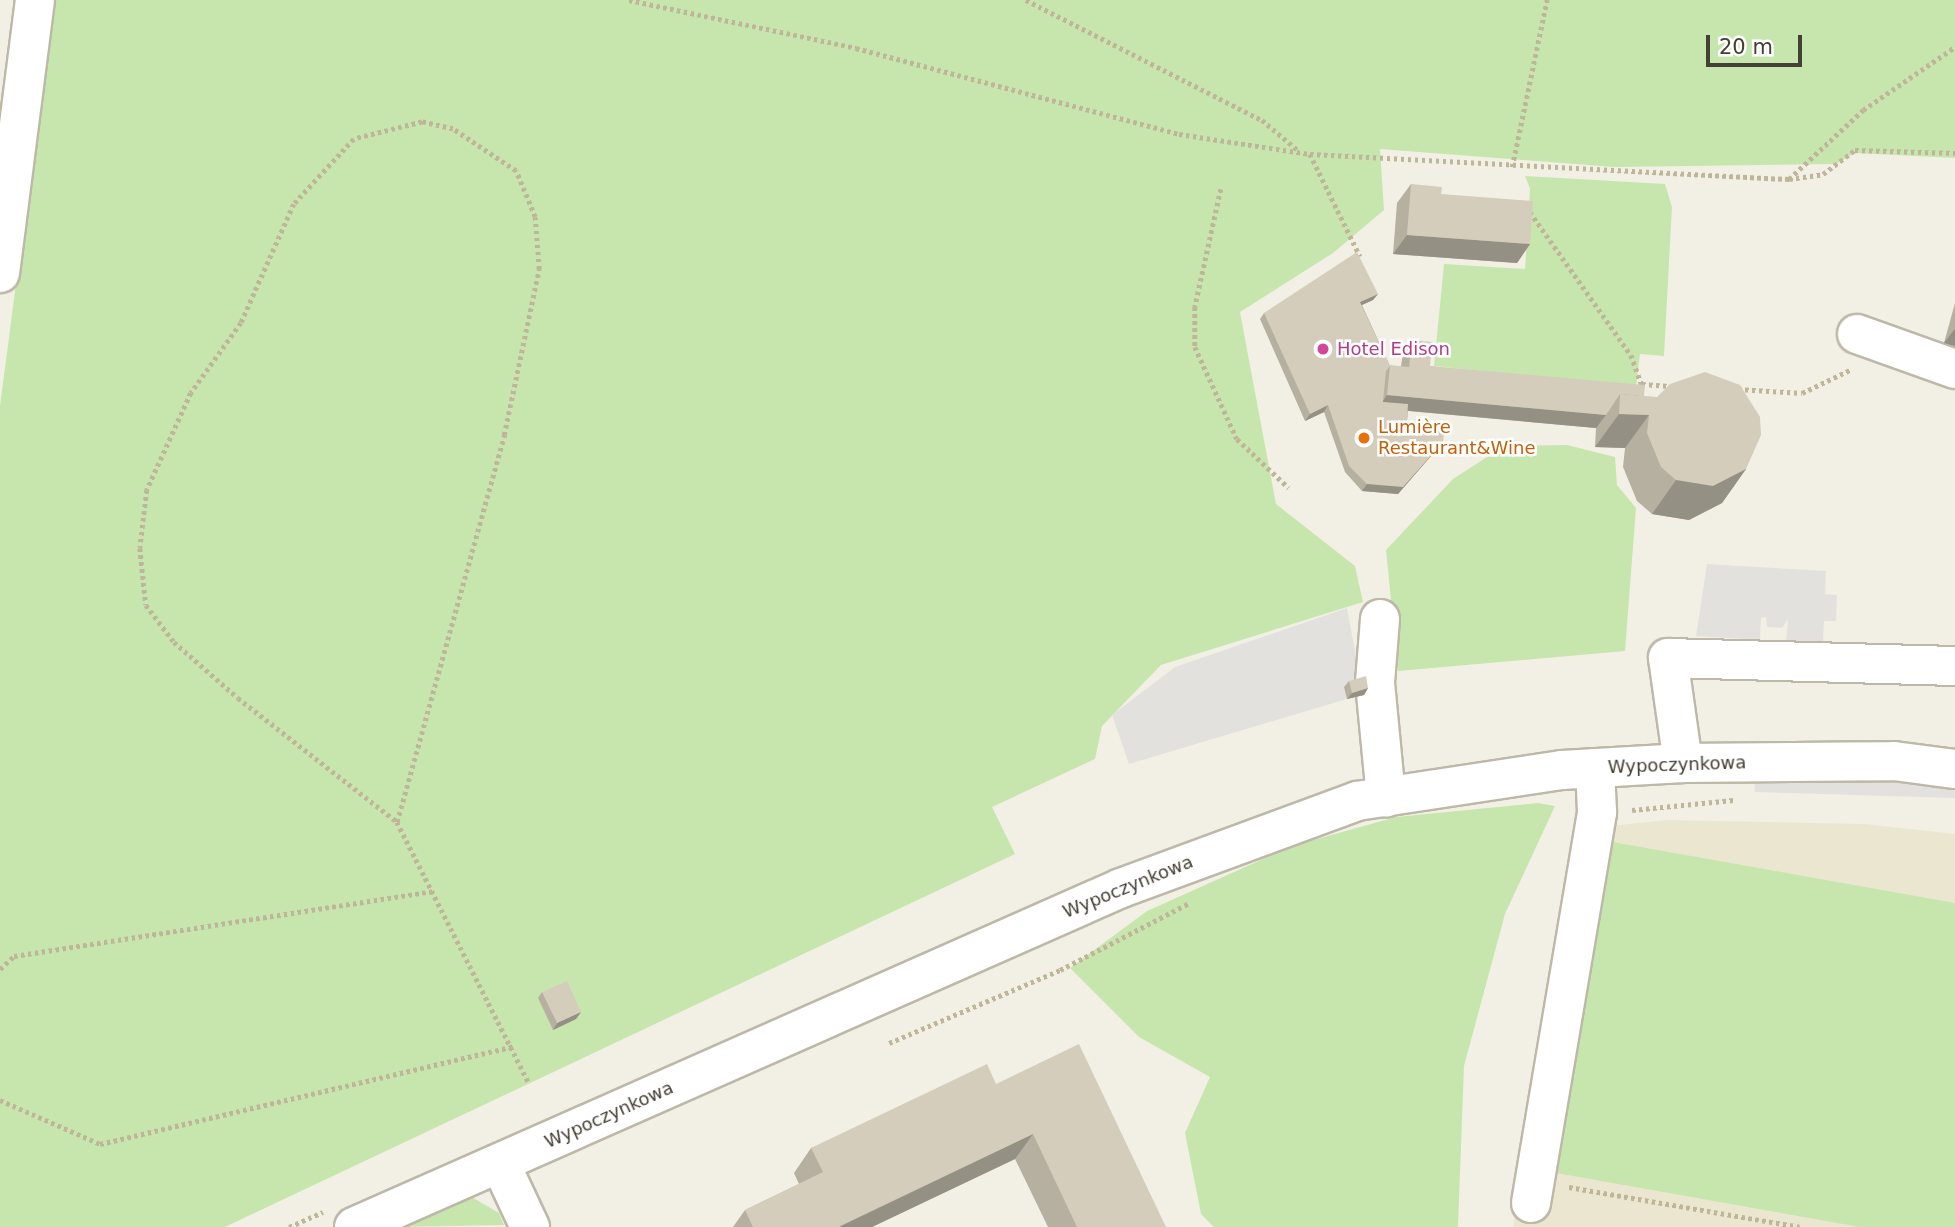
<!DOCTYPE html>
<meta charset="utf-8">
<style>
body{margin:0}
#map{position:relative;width:1955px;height:1227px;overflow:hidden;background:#f2f0e5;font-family:"DejaVu Sans",sans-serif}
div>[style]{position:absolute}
.education>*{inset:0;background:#ebe6cf}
.green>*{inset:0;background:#c7e6ae}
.parking>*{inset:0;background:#e3e1dd}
.path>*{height:4.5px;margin-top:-2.25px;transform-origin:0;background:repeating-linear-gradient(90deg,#bfb69a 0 3.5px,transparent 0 7px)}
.roads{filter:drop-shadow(2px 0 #bdb8a8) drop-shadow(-2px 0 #bdb8a8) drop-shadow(0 2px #bdb8a8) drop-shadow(0 -2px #bdb8a8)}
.minor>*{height:38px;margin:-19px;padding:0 19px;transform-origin:19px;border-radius:19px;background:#fff}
.wall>*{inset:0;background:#b6b0a1}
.shaded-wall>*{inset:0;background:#949083}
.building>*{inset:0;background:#d4cdbb}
.dots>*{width:19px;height:19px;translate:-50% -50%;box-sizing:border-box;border:4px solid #fff;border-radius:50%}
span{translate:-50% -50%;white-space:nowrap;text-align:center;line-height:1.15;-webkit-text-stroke:5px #fff;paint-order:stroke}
.hotel-label{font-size:18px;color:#b23c85}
.left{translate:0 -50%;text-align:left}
.food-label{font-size:18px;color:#c56008}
.street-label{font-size:18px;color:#444035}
.scale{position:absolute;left:1706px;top:35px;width:96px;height:32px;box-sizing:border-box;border:4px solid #444035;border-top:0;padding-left:9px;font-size:21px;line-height:24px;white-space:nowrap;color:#444035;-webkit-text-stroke:5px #fff;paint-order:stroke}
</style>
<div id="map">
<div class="education">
<i style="clip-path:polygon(1667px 820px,1865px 824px,1955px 834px,1955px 1227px,1513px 1227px,1583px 829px)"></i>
</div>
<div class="green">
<i style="clip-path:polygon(12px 0,1955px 0,1955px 158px,1855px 153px,1836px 164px,1613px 167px,1380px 149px,1384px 210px,1333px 253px,1240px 312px,1276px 504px,1355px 566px,1363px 602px,1161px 665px,1102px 726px,1095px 759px,992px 807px,1015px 854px,225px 1227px,0 1227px,0 406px,52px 9px)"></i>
<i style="clip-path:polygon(1525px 176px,1665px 184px,1672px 207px,1664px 356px,1640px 354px,1636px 387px,1434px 366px,1444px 264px,1525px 269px,1530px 189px)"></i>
<i style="clip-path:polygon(1567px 445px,1615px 457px,1617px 485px,1636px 508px,1625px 651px,1398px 671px,1386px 550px,1453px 479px,1504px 446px)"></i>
<i style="clip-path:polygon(1538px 803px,1555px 806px,1505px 914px,1464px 1066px,1458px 1227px,1214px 1227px,1201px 1214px,1185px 1133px,1210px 1077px,1139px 1037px,1070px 968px,1147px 911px,1292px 846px,1396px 817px)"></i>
<i style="clip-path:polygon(1601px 840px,1955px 903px,1955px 1227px,1860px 1227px,1545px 1171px)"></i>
<i style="clip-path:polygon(470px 1196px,499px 1213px,504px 1225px,396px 1227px)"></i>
</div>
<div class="parking">
<i style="clip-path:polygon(1707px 564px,1826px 571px,1825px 594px,1837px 595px,1836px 621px,1824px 621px,1823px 643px,1786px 642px,1788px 619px,1782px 628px,1767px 627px,1766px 617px,1761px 618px,1760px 640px,1696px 636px)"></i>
<i style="clip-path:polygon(1347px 608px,1361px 683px,1345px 687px,1347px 699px,1129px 764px,1112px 715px,1175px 667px)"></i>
<i style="clip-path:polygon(1816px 775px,1955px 784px,1955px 798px,1755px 792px,1754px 777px)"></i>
</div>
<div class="path">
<i style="left:629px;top:0;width:232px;rotate:11.9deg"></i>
<i style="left:856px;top:48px;width:334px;rotate:14.9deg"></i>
<i style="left:1179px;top:134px;width:133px;rotate:8.7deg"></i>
<i style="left:1310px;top:154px;width:480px;rotate:3deg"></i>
<i style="left:1789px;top:179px;width:34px;rotate:-8deg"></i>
<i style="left:1823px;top:174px;width:40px;rotate:-37deg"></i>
<i style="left:1855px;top:150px;width:100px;rotate:1.7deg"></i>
<i style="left:1026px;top:0;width:265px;rotate:27deg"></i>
<i style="left:1262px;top:120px;width:48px;rotate:40deg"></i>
<i style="left:1310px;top:154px;width:114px;rotate:63.9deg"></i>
<i style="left:1512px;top:167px;width:171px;rotate:-78.2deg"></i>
<i style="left:1789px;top:179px;width:101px;rotate:-43deg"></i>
<i style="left:1863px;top:110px;width:112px;rotate:-34.4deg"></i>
<i style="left:1221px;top:189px;width:121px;rotate:102.4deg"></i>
<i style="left:1195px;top:307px;width:40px;rotate:90deg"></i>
<i style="left:1195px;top:347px;width:101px;rotate:65.5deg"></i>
<i style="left:1237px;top:439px;width:71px;rotate:43.3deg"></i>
<i style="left:1530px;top:212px;width:175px;rotate:54.8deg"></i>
<i style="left:1631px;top:355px;width:32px;rotate:70deg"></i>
<i style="left:1642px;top:384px;width:31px;rotate:4deg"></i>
<i style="left:1738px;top:389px;width:64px;rotate:3.6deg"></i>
<i style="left:1802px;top:393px;width:53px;rotate:-25.6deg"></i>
<i style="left:1632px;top:810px;width:102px;rotate:-5.6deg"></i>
<i style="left:397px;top:822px;width:402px;rotate:-74.5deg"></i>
<i style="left:504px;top:435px;width:170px;rotate:-78.1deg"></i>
<i style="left:539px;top:269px;width:52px;rotate:-94.4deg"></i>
<i style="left:535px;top:217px;width:50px;rotate:-112.4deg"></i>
<i style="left:516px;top:171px;width:76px;rotate:-146.3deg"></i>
<i style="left:453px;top:129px;width:32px;rotate:-167deg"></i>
<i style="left:422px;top:122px;width:70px;rotate:166deg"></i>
<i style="left:354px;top:139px;width:88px;rotate:132.7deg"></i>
<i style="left:294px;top:204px;width:130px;rotate:114deg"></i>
<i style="left:241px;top:323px;width:86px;rotate:125.5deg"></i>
<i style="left:191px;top:393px;width:107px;rotate:114.4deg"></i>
<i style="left:147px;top:490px;width:58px;rotate:96.9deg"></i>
<i style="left:140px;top:548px;width:57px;rotate:84deg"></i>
<i style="left:146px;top:605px;width:46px;rotate:52.9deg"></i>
<i style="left:174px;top:642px;width:85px;rotate:41.2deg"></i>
<i style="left:238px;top:698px;width:202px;rotate:37.9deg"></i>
<i style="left:397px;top:822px;width:292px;rotate:63.2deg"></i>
<i style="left:0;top:969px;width:19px;rotate:-43deg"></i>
<i style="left:14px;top:956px;width:424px;rotate:-8.8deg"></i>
<i style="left:889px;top:1043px;width:186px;rotate:-23.1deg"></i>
<i style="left:1060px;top:970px;width:145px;rotate:-27.4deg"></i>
<i style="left:0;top:1100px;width:109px;rotate:23.7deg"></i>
<i style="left:100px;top:1144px;width:424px;rotate:-13.3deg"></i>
<i style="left:1569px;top:1187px;width:234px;rotate:9.8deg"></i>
<i style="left:289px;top:1227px;width:37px;rotate:-24deg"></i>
</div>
<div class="roads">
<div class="minor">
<i style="left:0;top:273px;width:275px;rotate:-82.7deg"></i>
<i style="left:1857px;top:334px;width:104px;rotate:19.7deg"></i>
<i style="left:1380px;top:619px;width:64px;rotate:94.5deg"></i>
<i style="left:1375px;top:683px;width:115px;rotate:84.5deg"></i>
<i style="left:1683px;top:763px;width:106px;rotate:-98.1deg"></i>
<i style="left:1668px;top:658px;width:287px;rotate:1.6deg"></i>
<i style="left:500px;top:1163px;width:71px;rotate:64.9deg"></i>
<i style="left:1531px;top:1203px;width:397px;rotate:-80.4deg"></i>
<i style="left:1597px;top:812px;width:44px;rotate:-92.6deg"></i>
<i style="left:354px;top:1227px;width:839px;rotate:-23.84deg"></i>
<i style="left:1121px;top:888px;width:252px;rotate:-20.2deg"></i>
<i style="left:1357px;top:801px;width:207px;rotate:-8.6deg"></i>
<i style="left:1562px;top:770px;width:121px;rotate:-3.3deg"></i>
<i style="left:1683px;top:763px;width:211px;rotate:-0.5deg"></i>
<i style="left:1894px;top:761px;width:62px;rotate:7.5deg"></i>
</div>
</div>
<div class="wall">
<i style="clip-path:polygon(1411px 184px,1441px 194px,1530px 244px,1517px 263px,1393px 254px,1397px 203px)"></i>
<i style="clip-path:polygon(1378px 294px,1373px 300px,1362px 305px,1390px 366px,1401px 366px,1403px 353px,1412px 340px,1430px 366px,1644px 396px,1746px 469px,1722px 503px,1689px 520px,1652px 514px,1637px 501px,1623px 467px,1625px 448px,1595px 447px,1596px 428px,1408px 411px,1407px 421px,1438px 448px,1398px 494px,1362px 491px,1345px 472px,1324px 412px,1305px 421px,1260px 319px,1264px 313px)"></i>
<i style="clip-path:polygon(1955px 303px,1955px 346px,1944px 343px)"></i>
<i style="clip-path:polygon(1349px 681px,1368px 688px,1364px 695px,1347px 699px,1344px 687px)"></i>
<i style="clip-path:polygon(542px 992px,581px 1012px,576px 1019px,553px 1030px,538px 998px)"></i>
<i style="clip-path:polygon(996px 1084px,1166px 1227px,1048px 1227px,1015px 1159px,872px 1227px,733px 1227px,745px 1210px,799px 1184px,794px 1173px,811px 1148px)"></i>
</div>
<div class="shaded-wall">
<i style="clip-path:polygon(1407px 235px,1530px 244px,1517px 263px,1393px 254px)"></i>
<i style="clip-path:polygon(1378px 294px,1373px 300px,1355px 308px,1360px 302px)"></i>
<i style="clip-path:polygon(1954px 330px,1955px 330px,1955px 346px,1944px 343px)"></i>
<i style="clip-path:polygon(1387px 395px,1606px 415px,1596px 428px,1378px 408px)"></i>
<i style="clip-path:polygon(1328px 405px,1324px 412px,1305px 421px,1310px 414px)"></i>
<i style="clip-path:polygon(1619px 414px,1649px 415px,1625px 448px,1595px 447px)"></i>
<i style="clip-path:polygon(1443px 442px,1398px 494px,1362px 491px,1367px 484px)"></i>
<i style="clip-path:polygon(1746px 469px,1722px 503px,1689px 520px,1652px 514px,1676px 480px)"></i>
<i style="clip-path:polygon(1368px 688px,1364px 695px,1347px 699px,1352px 693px)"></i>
<i style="clip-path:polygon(581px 1012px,576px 1019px,553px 1030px,557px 1023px)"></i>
<i style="clip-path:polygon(1033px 1134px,1015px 1159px,872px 1227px,839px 1227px)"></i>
</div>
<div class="building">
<i style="clip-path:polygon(1411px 184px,1442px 187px,1441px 194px,1533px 201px,1530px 244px,1407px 235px)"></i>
<i style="clip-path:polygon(1357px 252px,1378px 294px,1360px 302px,1390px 366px,1386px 371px,1383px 402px,1408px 404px,1407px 421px,1445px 424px,1443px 442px,1403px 487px,1367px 484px,1349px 466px,1328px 405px,1310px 414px,1264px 313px)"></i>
<i style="clip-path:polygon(1412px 340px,1432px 342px,1430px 366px,1645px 385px,1644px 396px,1620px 394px,1606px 415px,1387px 395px,1390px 365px,1409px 367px)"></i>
<i style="clip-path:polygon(1705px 372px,1740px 385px,1760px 417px,1761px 435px,1746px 469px,1713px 486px,1676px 480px,1661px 467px,1647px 433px,1649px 415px,1619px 414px,1620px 394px,1657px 397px,1670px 384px)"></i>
<i style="clip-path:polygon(1366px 676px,1368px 688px,1352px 693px,1349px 681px)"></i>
<i style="clip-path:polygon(567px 981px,581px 1012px,557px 1023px,542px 992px)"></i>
<i style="clip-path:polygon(1079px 1044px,1166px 1227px,1077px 1227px,1033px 1134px,840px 1226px,840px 1227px,753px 1227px,745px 1210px,823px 1172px,811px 1148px,987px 1064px,996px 1084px)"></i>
</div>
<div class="dots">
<i style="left:1323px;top:349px;background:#d1479c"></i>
<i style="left:1364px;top:438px;background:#e8710a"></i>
</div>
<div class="hotel-label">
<span class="left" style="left:1337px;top:349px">Hotel Edison</span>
</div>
<div class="food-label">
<span class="left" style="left:1378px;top:438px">Lumière<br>Restaurant&amp;Wine</span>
</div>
<div class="street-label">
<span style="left:1677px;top:765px;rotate:-2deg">Wypoczynkowa</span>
<span style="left:1128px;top:887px;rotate:-22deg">Wypoczynkowa</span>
<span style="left:609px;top:1115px;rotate:-24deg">Wypoczynkowa</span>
</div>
<div class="scale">20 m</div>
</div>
